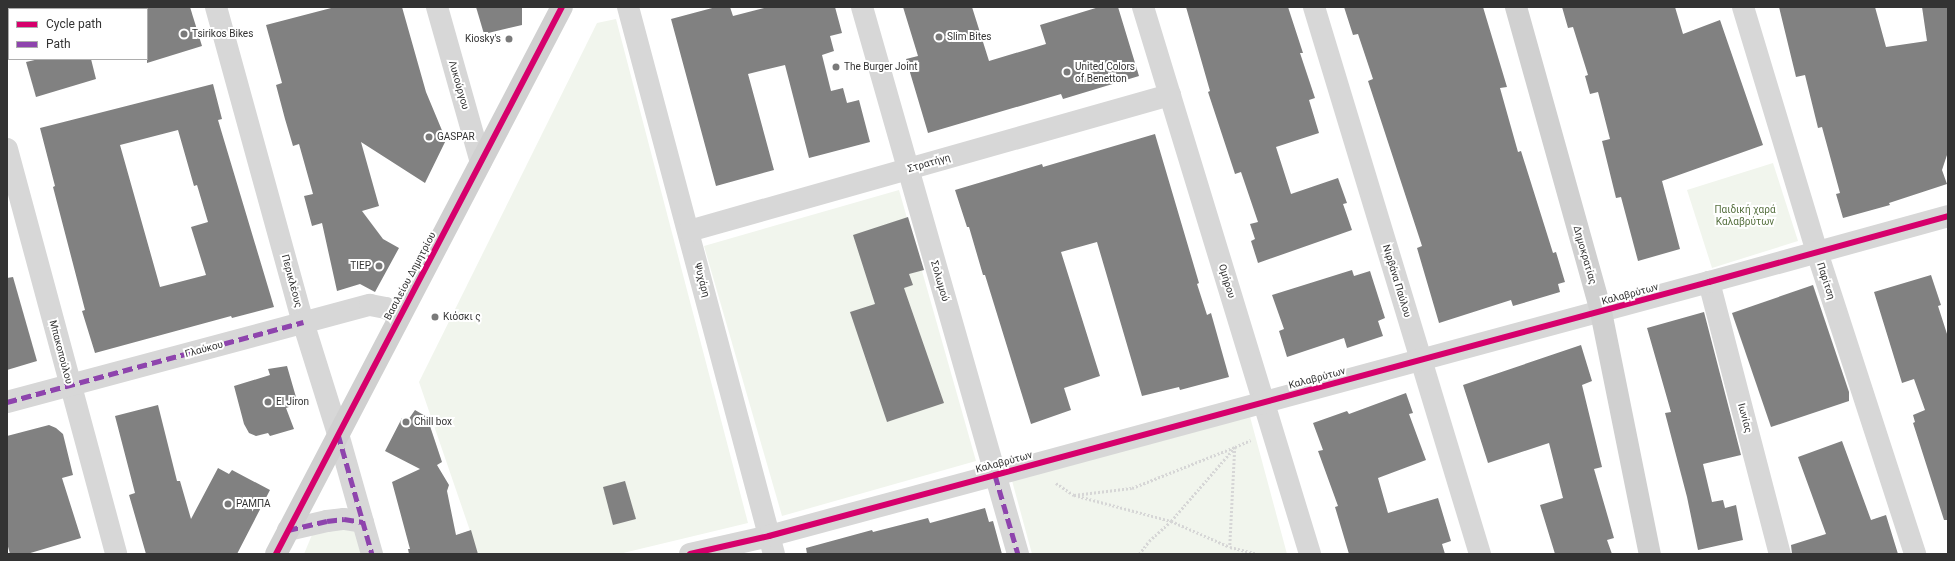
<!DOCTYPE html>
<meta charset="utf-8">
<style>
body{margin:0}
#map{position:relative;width:1955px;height:561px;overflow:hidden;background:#fff;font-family:Roboto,sans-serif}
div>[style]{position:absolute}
.green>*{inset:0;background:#f1f5ed}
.building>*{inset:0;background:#818181}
.path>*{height:2.5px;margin-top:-1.25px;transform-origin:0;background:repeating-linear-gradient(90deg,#d6d6d6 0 2px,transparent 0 4px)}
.street>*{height:22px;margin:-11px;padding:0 11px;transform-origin:11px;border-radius:11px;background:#d7d7d7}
.secondary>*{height:22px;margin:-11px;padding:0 11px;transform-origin:11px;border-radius:11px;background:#d0d0d0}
.quiet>*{height:5px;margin-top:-2.5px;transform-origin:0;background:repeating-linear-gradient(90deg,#8e44ad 0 10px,transparent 0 15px)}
.cycleway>*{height:6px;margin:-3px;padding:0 3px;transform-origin:3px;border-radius:3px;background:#d6006c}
.dots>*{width:11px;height:11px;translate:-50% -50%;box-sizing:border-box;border:2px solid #fff;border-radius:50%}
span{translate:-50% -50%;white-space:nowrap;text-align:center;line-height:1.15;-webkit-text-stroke:4px #fff;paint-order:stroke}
.poi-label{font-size:10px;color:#333}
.left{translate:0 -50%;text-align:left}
.right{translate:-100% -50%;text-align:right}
.street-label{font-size:10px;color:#333}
.park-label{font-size:10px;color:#56703f}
.frame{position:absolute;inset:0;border:8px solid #333;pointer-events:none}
.legend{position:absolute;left:8px;top:8px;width:140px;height:52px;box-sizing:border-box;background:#fff;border:1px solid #adadad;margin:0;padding:5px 7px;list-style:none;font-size:12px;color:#333}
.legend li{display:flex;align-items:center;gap:8px;height:20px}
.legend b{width:20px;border:1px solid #adadad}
</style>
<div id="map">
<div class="green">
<i style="clip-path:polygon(616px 19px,748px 523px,619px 554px,478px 554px,419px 382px,597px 23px)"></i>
<i style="clip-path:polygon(1773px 163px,1798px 241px,1712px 268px,1687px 190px)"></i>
<i style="clip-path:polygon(899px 190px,976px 461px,782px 516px,704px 246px)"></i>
<i style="clip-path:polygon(1249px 413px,1287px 554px,1032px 554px,1011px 477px)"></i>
<i style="clip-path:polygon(314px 530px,354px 530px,364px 554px,304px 554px)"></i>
</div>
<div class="building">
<i style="clip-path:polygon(147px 7px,190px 7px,202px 46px,147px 63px)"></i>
<i style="clip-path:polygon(335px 7px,402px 7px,426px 92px,446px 140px,425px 183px,361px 142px,379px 206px,362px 211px,383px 239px,399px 248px,375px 292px,360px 284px,337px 291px,322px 223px,312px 226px,304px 196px,313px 194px,299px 144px,293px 146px,285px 119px,276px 85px,282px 83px,266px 25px)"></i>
<i style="clip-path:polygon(476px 7px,522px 7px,522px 25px,484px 34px)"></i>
<i style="clip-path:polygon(716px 7px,730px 7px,733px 16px,768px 7px,835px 7px,842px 33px,830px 36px,834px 51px,822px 55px,831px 91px,843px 88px,847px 103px,859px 100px,870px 142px,809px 158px,785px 65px,748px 74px,774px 170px,716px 186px,671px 19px)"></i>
<i style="clip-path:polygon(903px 7px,972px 7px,989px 61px,1046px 44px,1040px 25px,1099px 7px,1118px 7px,1139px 76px,1063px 99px,1061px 94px,928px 133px,906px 59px,918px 56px)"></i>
<i style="clip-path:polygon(1186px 7px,1288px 7px,1303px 53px,1300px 53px,1315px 98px,1309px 100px,1319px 133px,1276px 147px,1291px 194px,1338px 178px,1347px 203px,1343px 204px,1352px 230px,1258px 263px,1251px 241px,1255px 239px,1250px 224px,1258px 222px,1241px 172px,1235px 174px,1208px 92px,1210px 91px)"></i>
<i style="clip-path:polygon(1344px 7px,1483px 7px,1507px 87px,1500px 88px,1518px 152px,1521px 151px,1553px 253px,1556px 252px,1565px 282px,1558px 284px,1560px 292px,1513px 306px,1511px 300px,1439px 323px,1417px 248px,1422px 246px,1368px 81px,1373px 79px,1358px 34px,1353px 35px)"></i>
<i style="clip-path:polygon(1562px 7px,1675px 7px,1683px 34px,1720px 20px,1763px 145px,1662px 181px,1680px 249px,1638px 261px,1621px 197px,1616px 198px,1602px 141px,1610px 139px,1598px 92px,1590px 94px,1585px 76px,1588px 75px,1573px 27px,1568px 28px)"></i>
<i style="clip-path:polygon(1779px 7px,1875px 7px,1886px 47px,1927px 41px,1922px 7px,1948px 7px,1948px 152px,1942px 170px,1947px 184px,1889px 203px,1890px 205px,1843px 218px,1836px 194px,1840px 193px,1822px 127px,1818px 128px,1805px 75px,1796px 77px)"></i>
<i style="clip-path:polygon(39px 59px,91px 59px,96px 79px,36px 97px,26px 62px)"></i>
<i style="clip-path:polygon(evenodd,213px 84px,222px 119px,218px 120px,274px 307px,232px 318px,231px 316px,95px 353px,82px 311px,85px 310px,53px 187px,55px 186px,40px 128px,213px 84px,178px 130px,194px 186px,197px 185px,208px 222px,191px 227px,206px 275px,160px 287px,120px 145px,178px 130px)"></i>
<i style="clip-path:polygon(1155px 134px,1199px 283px,1197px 284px,1207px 315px,1211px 313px,1229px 377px,1180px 390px,1179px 387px,1142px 396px,1097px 242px,1061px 252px,1100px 376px,1064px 388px,1071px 410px,1031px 424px,985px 275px,983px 275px,969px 227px,967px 227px,955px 190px,1042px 164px,1043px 167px)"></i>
<i style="clip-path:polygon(908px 217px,924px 270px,909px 274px,913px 285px,904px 288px,944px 403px,887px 422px,850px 312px,875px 304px,853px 235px)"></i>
<i style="clip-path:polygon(1352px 270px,1354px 276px,1370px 271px,1385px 318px,1378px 321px,1383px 336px,1347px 348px,1344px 338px,1287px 357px,1279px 331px,1284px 329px,1272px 295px)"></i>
<i style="clip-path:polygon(1931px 275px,1941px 305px,1938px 306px,1948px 337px,1948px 520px,1944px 520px,1913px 423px,1915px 422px,1913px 415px,1925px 410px,1914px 379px,1902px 383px,1874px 292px)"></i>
<i style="clip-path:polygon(13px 277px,37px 361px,7px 370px,7px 278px)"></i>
<i style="clip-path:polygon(1813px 285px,1849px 392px,1849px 401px,1771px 427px,1732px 313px)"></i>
<i style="clip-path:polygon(1704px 312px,1741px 455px,1703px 464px,1712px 502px,1723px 500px,1725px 508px,1736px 505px,1743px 540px,1698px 550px,1687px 497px,1665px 413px,1671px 412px,1647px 328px)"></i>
<i style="clip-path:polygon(1581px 345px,1592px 381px,1582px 385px,1602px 467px,1594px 469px,1614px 538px,1607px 540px,1612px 554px,1555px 554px,1540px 505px,1563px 498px,1549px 443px,1488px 463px,1463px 385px)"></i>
<i style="clip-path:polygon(287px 366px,298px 404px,286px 408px,294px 429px,270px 436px,268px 433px,256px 436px,249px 433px,244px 424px,234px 386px,270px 375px,268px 369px)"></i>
<i style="clip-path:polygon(1406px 393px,1413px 413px,1409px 414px,1426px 460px,1378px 478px,1388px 513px,1438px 498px,1451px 541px,1442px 544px,1445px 554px,1349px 554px,1335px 507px,1338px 506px,1318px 451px,1323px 450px,1313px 423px,1347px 411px,1349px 414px)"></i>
<i style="clip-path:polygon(158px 405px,177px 481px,180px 481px,191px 519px,218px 468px,229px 474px,232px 470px,270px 490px,237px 554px,146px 554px,129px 495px,135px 493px,115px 416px)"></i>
<i style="clip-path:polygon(415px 410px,427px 417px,442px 462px,437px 465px,449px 485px,447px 491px,456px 535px,471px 530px,478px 554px,409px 554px,408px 549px,410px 549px,392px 482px,420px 469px,385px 451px,402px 418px,408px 420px)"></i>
<i style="clip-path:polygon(49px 425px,56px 428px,63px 434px,73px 475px,62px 478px,81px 538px,27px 554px,10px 554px,7px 543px,7px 436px)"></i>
<i style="clip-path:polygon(1842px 441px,1871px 520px,1886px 515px,1898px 554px,1792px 554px,1791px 545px,1826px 534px,1798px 457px)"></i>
<i style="clip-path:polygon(625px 481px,636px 519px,613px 525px,603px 487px)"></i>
<i style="clip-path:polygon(985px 508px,989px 522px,993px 521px,1002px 554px,807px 554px,806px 548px,872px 530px,873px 532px,928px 518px,930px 523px)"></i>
</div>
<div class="path">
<i style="left:1056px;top:483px;width:22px;rotate:34deg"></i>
<i style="left:1074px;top:495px;width:100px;rotate:15deg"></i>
<i style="left:1171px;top:521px;width:64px;rotate:23.8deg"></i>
<i style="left:1230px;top:547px;width:30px;rotate:14deg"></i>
<i style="left:1074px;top:495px;width:58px;rotate:-6.9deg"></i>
<i style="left:1132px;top:488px;width:111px;rotate:-21.7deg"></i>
<i style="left:1235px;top:447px;width:100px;rotate:92.9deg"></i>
<i style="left:1139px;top:554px;width:16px;rotate:-52deg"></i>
<i style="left:1149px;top:541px;width:30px;rotate:-42deg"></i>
<i style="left:1171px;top:521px;width:98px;rotate:-49.1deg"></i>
<i style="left:1235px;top:447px;width:17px;rotate:-24deg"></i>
</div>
<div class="street">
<i style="left:216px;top:7px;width:327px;rotate:74.6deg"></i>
<i style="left:303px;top:322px;width:117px;rotate:72.6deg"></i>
<i style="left:338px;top:434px;width:125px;rotate:74.2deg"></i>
<i style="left:437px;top:7px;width:161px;rotate:74.2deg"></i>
<i style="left:628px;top:7px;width:566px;rotate:75.06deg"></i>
<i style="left:862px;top:7px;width:569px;rotate:74.08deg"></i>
<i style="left:1143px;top:7px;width:572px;rotate:73.02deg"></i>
<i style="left:1314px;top:7px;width:572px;rotate:73.12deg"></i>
<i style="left:1743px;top:7px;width:256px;rotate:73.2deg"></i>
<i style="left:1817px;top:252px;width:318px;rotate:72deg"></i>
<i style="left:7px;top:149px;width:419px;rotate:74.9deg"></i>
<i style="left:689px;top:231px;width:500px;rotate:-15.8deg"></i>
<i style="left:1709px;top:282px;width:281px;rotate:75.4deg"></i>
<i style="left:7px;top:402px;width:376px;rotate:-15deg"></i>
<i style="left:370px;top:305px;width:16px;rotate:11deg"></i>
<i style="left:386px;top:308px;width:16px;rotate:30deg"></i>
<i style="left:288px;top:530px;width:40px;rotate:-13deg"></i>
<i style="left:327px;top:521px;width:17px;rotate:-7deg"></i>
<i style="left:344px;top:519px;width:19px;rotate:9deg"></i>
<i style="left:690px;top:554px;width:81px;rotate:-12.8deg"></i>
<i style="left:769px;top:536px;width:234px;rotate:-15.1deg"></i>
<i style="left:995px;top:475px;width:740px;rotate:-15.13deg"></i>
<i style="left:1709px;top:282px;width:248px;rotate:-15.4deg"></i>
</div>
<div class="secondary">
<i style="left:1516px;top:7px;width:317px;rotate:74.4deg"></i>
<i style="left:1601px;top:312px;width:247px;rotate:78.6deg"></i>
<i style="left:276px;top:554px;width:617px;rotate:-62.4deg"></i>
</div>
<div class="quiet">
<i style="left:7px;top:402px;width:307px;rotate:-15.1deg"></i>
<i style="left:338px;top:434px;width:125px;rotate:74.2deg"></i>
<i style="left:995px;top:475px;width:82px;rotate:73.8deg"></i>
<i style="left:288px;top:530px;width:40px;rotate:-13deg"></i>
<i style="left:327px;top:521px;width:17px;rotate:-7deg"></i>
<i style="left:344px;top:519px;width:19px;rotate:9deg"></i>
</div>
<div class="cycleway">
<i style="left:276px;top:554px;width:617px;rotate:-62.4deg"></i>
<i style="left:690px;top:554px;width:81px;rotate:-12.8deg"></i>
<i style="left:769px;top:536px;width:234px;rotate:-15.1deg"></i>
<i style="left:995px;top:475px;width:740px;rotate:-15.13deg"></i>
<i style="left:1709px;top:282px;width:248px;rotate:-15.4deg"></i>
</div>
<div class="dots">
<i style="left:184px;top:34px;background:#7a7a7a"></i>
<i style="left:939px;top:37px;background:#7a7a7a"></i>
<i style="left:509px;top:39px;background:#7a7a7a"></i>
<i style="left:836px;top:67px;background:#7a7a7a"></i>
<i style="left:1067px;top:72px;background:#7a7a7a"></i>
<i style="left:429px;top:137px;background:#7a7a7a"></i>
<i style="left:379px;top:266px;background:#7a7a7a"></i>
<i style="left:435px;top:317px;background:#7a7a7a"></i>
<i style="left:268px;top:402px;background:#7a7a7a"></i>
<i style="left:406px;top:422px;background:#7a7a7a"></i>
<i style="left:228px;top:504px;background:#7a7a7a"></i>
</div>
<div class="poi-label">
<span class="left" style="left:192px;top:34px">Tsirikos Bikes</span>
<span class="left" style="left:947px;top:37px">Slim Bites</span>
<span class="right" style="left:501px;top:39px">Kiosky's</span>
<span class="left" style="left:1075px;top:72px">United Colors<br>of Benetton</span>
<span class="left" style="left:844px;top:67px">The Burger Joint</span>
<span class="left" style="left:437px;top:137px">GASPAR</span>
<span class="right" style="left:371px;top:266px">ΤΙΕΡ</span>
<span class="left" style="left:443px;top:317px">Κιόσκι ς</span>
<span class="left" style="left:276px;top:402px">El Jiron</span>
<span class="left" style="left:414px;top:422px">Chill box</span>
<span class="left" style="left:236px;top:504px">ΡΑΜΠΑ</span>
</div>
<div class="street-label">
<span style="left:459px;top:85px;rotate:74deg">Λυκούργου</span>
<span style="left:929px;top:163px;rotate:-16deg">Στρατήγη</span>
<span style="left:1585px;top:255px;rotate:74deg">Δημοκρατίας</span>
<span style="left:410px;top:276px;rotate:-62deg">Βασιλείου Δημητρίου</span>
<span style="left:702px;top:280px;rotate:75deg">Ψυχάρη</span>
<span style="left:292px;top:281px;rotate:75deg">Περικλέους</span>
<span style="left:940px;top:281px;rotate:74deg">Σολωμού</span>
<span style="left:1227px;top:281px;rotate:73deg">Ομήρου</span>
<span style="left:1397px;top:281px;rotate:73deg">Νιρβάνα Παύλου</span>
<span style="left:1826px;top:281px;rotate:72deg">Παρίτση</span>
<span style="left:1630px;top:294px;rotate:-15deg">Καλαβρύτων</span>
<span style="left:204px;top:349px;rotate:-15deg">Γλαύκου</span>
<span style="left:61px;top:352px;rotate:75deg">Μπακοπούλου</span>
<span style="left:1317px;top:378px;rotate:-15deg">Καλαβρύτων</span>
<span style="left:1745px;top:418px;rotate:75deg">Ιωνίας</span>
<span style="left:1004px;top:462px;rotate:-15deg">Καλαβρύτων</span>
</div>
<div class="park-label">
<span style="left:1745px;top:215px">Παιδική χαρά<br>Καλαβρύτων</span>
</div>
<div class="frame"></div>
<ul class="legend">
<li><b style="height:5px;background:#d6006c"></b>Cycle path</li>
<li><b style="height:5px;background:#8e44ad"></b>Path</li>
</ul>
</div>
